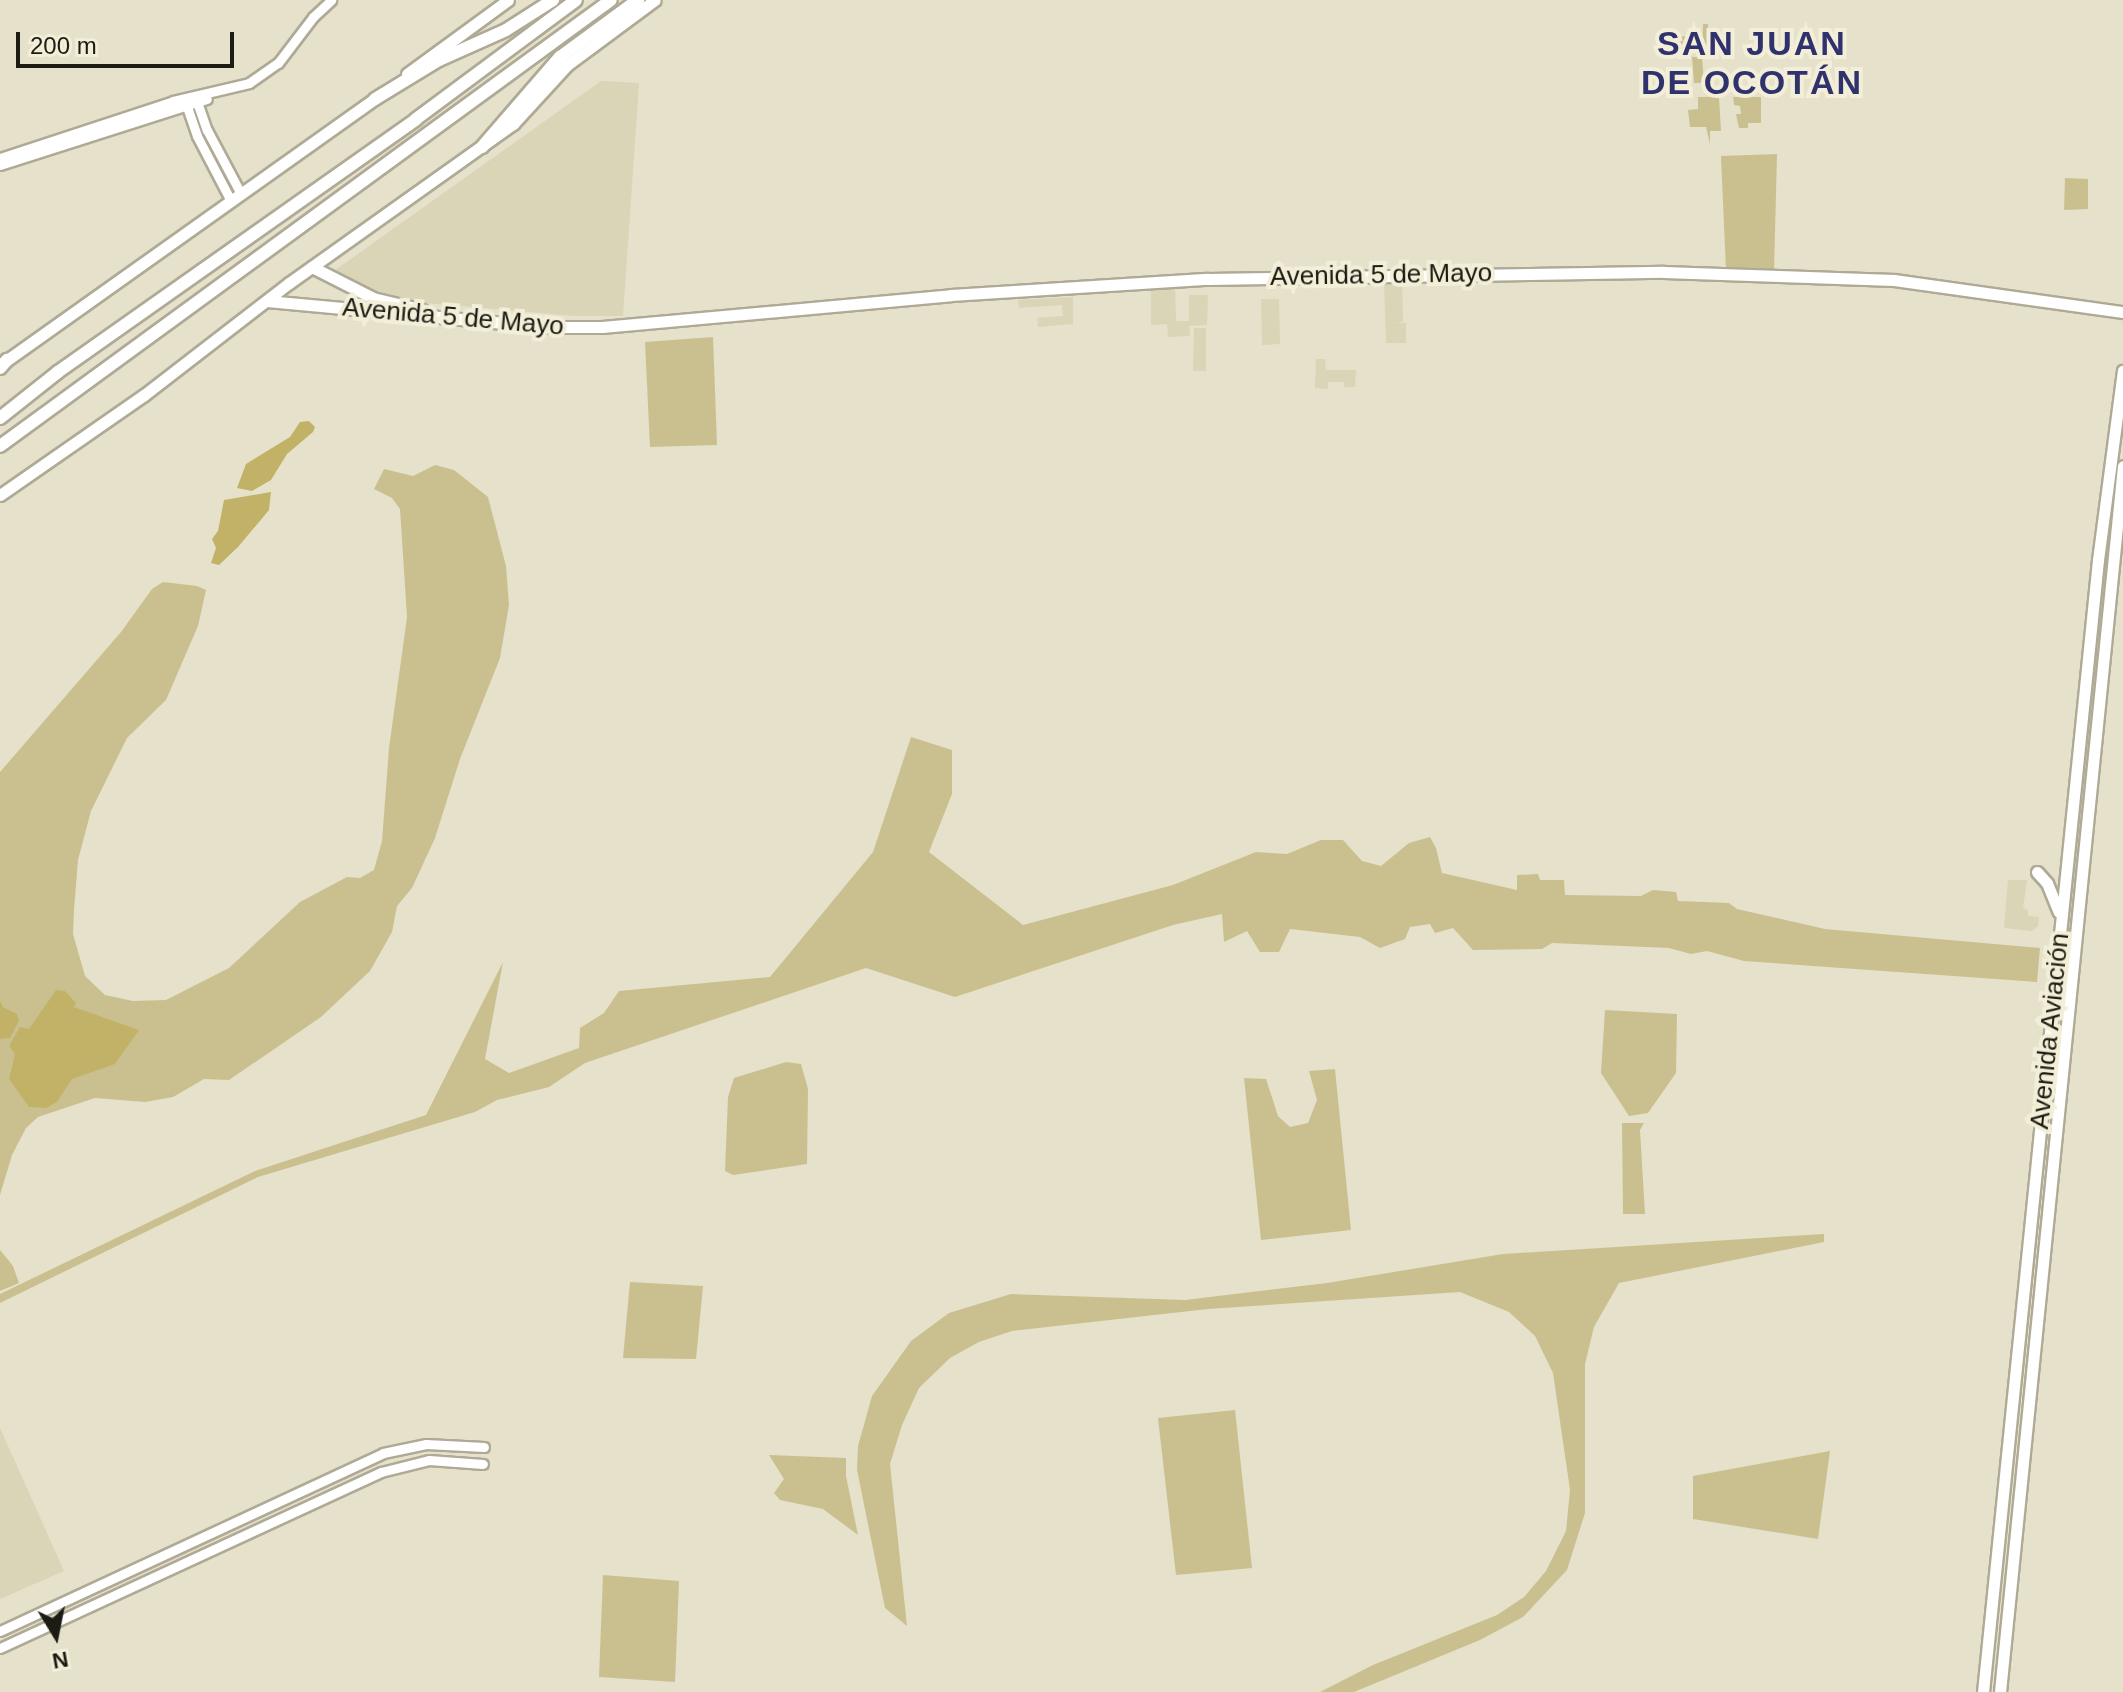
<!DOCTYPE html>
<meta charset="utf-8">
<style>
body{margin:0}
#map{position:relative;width:2123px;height:1692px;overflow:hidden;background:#e6e1cb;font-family:Helvetica,sans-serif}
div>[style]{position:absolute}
.built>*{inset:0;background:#dad5b7}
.green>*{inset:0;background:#cac08f}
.water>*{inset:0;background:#c2b268}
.roads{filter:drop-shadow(2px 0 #afaa95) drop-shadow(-2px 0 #afaa95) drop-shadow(0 2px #afaa95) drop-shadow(0 -2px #afaa95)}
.minor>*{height:9px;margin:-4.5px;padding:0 4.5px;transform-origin:4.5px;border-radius:4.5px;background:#fff}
.major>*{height:11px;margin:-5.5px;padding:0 5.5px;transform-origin:5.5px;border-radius:5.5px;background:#fff}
.highway>*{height:12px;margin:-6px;padding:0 6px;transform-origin:6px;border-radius:6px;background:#fff}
span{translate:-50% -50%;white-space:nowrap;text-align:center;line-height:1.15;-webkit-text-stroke:8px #f3eed8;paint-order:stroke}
.street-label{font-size:26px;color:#1d1c14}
.district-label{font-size:34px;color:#30326d;font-weight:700;letter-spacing:2px}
.north{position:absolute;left:16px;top:1596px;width:80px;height:80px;-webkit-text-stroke:6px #f3eed8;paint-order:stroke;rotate:170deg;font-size:22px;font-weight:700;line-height:32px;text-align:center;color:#1d1c14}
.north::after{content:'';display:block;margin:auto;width:28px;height:36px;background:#1d1c14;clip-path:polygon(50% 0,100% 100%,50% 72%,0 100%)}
.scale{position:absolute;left:16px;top:32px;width:218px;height:36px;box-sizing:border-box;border:4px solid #1d1c14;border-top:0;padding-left:10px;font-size:24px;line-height:28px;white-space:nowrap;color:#1d1c14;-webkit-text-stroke:6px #f3eed8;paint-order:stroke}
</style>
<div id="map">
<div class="built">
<i style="clip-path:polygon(601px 81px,639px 83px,623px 316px,575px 316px,426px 303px,373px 290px,331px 273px)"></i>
<i style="clip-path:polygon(1384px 281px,1402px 281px,1403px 322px,1394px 323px,1406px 323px,1406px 343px,1386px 343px)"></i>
<i style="clip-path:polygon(1175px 288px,1176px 321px,1189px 321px,1189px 295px,1208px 295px,1207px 325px,1189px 326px,1190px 336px,1168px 337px,1167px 324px,1151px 325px,1151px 289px)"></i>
<i style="clip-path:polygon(1073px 297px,1073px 324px,1038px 327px,1037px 318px,1063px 316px,1062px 305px,1019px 308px,1018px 300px)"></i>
<i style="clip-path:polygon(1261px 299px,1279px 299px,1280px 344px,1262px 345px)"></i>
<i style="clip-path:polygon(1194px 328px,1206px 328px,1206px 371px,1193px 371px)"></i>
<i style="clip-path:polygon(1316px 359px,1325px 359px,1326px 370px,1356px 370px,1355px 387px,1344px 387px,1344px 382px,1328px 382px,1328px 389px,1315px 388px)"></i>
<i style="clip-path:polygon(2008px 880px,2027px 880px,2023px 908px,2028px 910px,2028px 916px,2039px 917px,2038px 926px,2032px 931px,2004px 928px)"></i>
<i style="clip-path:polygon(0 1428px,64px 1571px,0 1599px)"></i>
</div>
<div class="green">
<i style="clip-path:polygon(1703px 24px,1708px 24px,1707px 56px,1702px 57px,1704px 83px,1694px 83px,1692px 57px,1682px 58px,1681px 46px,1666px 46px,1666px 37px,1692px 36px,1692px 57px,1702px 57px)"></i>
<i style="clip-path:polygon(1698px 97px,1719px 97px,1721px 131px,1710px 131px,1710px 144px,1706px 127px,1690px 127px,1688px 110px,1698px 109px)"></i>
<i style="clip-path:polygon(1733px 97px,1761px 97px,1761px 123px,1748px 123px,1748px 128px,1739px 128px,1736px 114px,1741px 114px,1740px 106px,1734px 105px)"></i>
<i style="clip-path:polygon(1777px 154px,1774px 271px,1726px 270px,1721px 156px)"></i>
<i style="clip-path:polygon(2065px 178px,2088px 179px,2088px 209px,2064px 210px)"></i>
<i style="clip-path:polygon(713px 337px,717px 445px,650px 447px,645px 342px)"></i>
<i style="clip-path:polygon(435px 465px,454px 470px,488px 497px,506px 566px,509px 605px,500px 658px,460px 759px,435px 838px,412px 888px,397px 906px,392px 932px,370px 971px,321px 1017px,229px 1080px,204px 1079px,173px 1097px,145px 1102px,95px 1098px,38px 1117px,26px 1128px,12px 1155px,0 1195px,0 772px,121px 632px,152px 589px,163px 582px,197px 586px,206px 590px,198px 626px,166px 700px,127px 738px,91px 811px,78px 860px,74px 910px,73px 934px,85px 976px,105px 995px,133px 1001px,166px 1000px,229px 968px,300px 902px,347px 877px,360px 878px,374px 870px,382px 841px,389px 748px,407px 617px,400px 509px,392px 498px,374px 489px,384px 469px,413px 476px)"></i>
<i style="clip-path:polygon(911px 737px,952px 750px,952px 794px,929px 852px,1023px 925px,1173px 885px,1256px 852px,1287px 854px,1321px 840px,1343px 840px,1362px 861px,1381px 866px,1409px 843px,1430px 837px,1436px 848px,1442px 873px,1517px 890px,1517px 875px,1538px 874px,1540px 880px,1564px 880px,1565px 895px,1641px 896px,1653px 890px,1676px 892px,1678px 901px,1729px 903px,1737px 909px,1825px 929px,2040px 948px,2037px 982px,1744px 961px,1707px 951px,1691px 954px,1669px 948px,1552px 943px,1542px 949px,1473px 950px,1453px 928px,1435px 933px,1430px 924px,1410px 927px,1405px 939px,1380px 948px,1360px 937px,1290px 929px,1279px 952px,1260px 952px,1247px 931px,1224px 942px,1222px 914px,1173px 925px,955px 997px,866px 968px,585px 1063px,549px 1087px,497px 1100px,475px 1112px,258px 1177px,0 1303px,0 1294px,255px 1171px,426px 1115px,503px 962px,485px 1059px,509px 1073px,579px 1048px,580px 1028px,604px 1013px,619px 991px,770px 977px,873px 852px)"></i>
<i style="clip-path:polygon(1605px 1010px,1677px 1014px,1676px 1073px,1648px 1113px,1629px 1116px,1601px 1073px)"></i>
<i style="clip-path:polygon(786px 1062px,801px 1064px,808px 1089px,807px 1164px,733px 1175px,725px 1171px,728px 1097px,734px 1078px)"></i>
<i style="clip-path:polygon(1335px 1069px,1351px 1230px,1261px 1240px,1244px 1078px,1266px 1079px,1278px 1116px,1290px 1127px,1308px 1123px,1317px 1100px,1309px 1071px)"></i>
<i style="clip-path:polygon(1622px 1123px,1644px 1123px,1640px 1130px,1645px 1214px,1623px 1214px)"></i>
<i style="clip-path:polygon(1824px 1234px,1824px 1242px,1619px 1283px,1594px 1327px,1585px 1364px,1585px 1513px,1567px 1570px,1523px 1617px,1480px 1640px,1354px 1692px,1320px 1692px,1373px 1665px,1497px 1615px,1524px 1597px,1546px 1571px,1566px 1531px,1570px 1490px,1553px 1373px,1535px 1336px,1509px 1312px,1460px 1292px,1208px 1309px,1012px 1331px,979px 1342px,950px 1358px,919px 1388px,902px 1425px,890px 1464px,907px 1626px,885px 1608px,857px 1470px,858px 1446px,872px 1396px,911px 1341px,949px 1313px,1011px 1294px,1185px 1300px,1327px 1283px,1503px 1254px)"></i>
<i style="clip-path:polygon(0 1250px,13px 1266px,19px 1283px,0 1291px)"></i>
<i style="clip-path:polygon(630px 1282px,703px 1286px,696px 1359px,623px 1358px)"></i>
<i style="clip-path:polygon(1235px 1410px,1252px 1568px,1176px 1575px,1158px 1418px)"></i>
<i style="clip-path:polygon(1830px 1451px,1818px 1539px,1693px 1519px,1693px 1476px)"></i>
<i style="clip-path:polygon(769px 1455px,846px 1458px,846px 1476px,858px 1535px,823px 1509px,780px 1500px,774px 1493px,784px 1479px)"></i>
<i style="clip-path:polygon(603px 1575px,679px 1581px,675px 1682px,599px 1677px)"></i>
</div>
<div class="water">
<i style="clip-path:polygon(309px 421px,315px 427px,313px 432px,287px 454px,271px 480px,252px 491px,237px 488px,246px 464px,290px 437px,300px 422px)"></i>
<i style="clip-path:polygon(271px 492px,269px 510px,238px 547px,219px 565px,211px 563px,216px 548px,212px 539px,218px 531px,224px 500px)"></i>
<i style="clip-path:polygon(56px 990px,65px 991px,76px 1003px,74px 1007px,139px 1030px,115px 1064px,72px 1079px,57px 1102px,46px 1108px,29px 1107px,9px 1079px,15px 1054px,9px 1046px,20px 1027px,29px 1029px)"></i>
<i style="clip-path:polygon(0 1001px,3px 1007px,17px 1014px,19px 1021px,10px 1038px,0 1039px)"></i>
</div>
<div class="roads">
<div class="minor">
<i style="left:195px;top:96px;width:36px;rotate:71deg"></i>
<i style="left:207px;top:130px;width:72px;rotate:62deg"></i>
<i style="left:185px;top:101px;width:37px;rotate:71deg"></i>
<i style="left:197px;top:136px;width:73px;rotate:62.4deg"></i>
<i style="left:0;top:158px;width:182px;rotate:-18.2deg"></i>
<i style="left:173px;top:101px;width:78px;rotate:-13.3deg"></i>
<i style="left:249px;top:83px;width:35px;rotate:-35deg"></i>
<i style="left:278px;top:63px;width:58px;rotate:-52.7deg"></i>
<i style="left:313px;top:17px;width:25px;rotate:-43deg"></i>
<i style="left:0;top:165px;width:217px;rotate:-17.7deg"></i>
<i style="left:0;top:1631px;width:422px;rotate:-24.9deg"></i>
<i style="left:383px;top:1453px;width:44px;rotate:-11.8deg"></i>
<i style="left:426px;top:1444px;width:58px;rotate:3deg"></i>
<i style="left:0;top:1648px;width:420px;rotate:-24.8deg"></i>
<i style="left:381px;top:1472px;width:49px;rotate:-14deg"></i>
<i style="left:429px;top:1460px;width:54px;rotate:4.2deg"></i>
</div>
<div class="major">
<i style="left:407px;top:74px;width:125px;rotate:-36.2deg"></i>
<i style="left:312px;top:267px;width:68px;rotate:26.9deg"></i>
<i style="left:373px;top:298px;width:51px;rotate:13.5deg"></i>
<i style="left:267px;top:301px;width:281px;rotate:5.3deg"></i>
<i style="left:547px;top:327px;width:55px"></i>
<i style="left:602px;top:327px;width:350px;rotate:-5.2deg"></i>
<i style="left:951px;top:295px;width:257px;rotate:-3.6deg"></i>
<i style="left:1208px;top:279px;width:456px;rotate:-0.9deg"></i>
<i style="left:1664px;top:272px;width:230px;rotate:2deg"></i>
<i style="left:1894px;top:280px;width:231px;rotate:8deg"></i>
<i style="left:0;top:365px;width:468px;rotate:-35.4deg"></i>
<i style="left:0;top:495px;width:175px;rotate:-34.8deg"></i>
<i style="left:144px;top:395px;width:183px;rotate:-37.7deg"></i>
<i style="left:289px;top:283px;width:275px;rotate:-35.4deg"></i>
<i style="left:513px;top:124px;width:80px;rotate:-47.5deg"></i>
<i style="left:567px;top:65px;width:109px;rotate:-36.5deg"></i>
<i style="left:2037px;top:872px;width:15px;rotate:48deg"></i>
<i style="left:2047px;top:883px;width:31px;rotate:68deg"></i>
<i style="left:1983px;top:1692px;width:1138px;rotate:-84.2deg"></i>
<i style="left:2098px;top:560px;width:191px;rotate:-82.5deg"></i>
<i style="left:2000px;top:1692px;width:1232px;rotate:-84.27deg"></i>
</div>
<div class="highway">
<i style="left:375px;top:99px;width:75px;rotate:-31.4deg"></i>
<i style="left:439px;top:60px;width:73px;rotate:-24.1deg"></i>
<i style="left:506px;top:30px;width:56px;rotate:-32.6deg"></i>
<i style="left:482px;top:147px;width:119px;rotate:-49.1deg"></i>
<i style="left:560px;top:57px;width:97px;rotate:-36.2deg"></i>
<i style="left:0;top:368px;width:11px;rotate:-49deg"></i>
<i style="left:0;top:418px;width:74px;rotate:-38.4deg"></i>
<i style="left:58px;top:372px;width:438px;rotate:-35.2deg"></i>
<i style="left:416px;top:119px;width:199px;rotate:-36.6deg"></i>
<i style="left:0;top:446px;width:756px;rotate:-36.13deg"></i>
</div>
</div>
<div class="street-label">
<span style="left:1381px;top:275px;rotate:-1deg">Avenida 5 de Mayo</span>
<span style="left:453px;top:317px;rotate:5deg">Avenida 5 de Mayo</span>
<span style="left:2050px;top:1031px;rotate:-84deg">Avenida Aviación</span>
</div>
<div class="district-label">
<span style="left:1752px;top:63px">SAN JUAN<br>DE OCOTÁN</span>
</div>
<div class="north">N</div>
<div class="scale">200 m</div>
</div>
